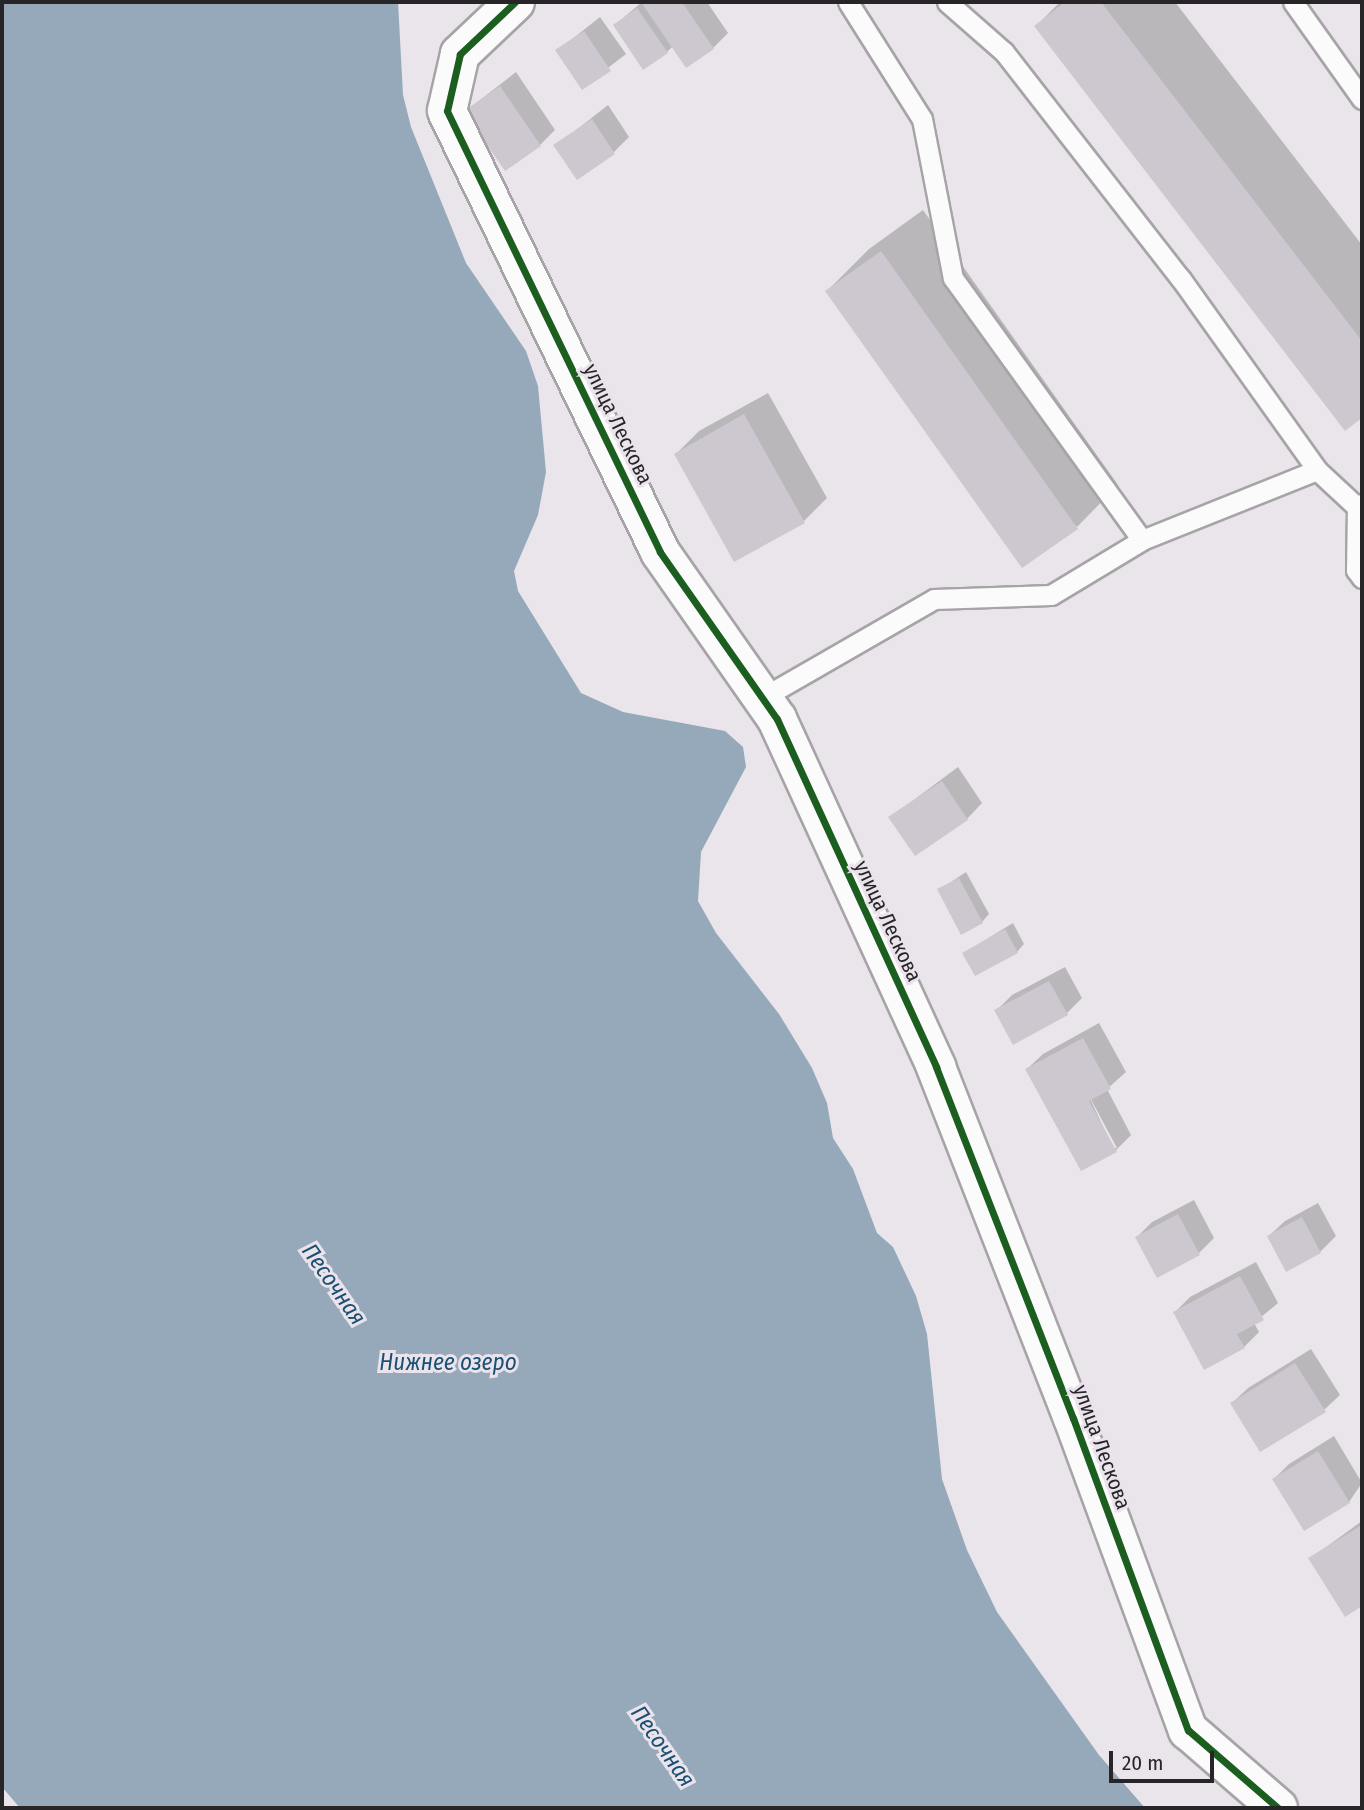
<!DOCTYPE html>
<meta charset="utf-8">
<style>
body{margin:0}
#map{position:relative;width:1364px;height:1810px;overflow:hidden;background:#e9e5ea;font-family:"Fira Sans Condensed",sans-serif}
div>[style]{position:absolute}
.water>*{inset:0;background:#95a9ba}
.shadow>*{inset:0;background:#0003}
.building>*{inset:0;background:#cdc7cf}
.roads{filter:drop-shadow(2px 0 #a7a4a7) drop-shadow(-2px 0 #a7a4a7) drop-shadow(0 2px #a7a4a7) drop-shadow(0 -2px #a7a4a7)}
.lane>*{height:19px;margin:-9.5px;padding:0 9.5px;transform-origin:9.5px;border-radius:9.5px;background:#fcfbfc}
.street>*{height:38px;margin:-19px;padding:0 19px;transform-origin:19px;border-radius:19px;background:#fcfbfc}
.cycleway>*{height:7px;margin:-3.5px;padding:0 3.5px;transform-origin:3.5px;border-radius:3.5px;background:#1b5e20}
span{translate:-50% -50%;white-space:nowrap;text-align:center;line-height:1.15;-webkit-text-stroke:6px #eae3ec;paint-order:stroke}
.street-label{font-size:21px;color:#272528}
.water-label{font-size:23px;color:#1a5071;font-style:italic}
.frame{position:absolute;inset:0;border:4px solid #272528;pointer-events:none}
.scale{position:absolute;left:1109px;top:1751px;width:105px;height:32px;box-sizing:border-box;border:4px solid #272528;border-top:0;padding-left:9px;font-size:21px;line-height:24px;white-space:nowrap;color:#272528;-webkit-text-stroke:5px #eae3ec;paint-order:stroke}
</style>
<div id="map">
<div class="water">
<i style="clip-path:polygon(2px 2px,398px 2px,403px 95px,411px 127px,466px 263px,526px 351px,538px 386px,546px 472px,538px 515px,514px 571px,518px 591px,581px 693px,623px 712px,725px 731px,743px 747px,746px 767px,701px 852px,698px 901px,716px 933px,779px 1014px,812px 1068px,827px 1103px,833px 1138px,853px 1169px,877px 1233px,893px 1247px,916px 1296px,927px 1334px,942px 1479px,967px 1550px,997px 1612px,1099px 1755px,1145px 1808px,20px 1808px,2px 1787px)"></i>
</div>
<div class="shadow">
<i style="clip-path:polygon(642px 2px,707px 2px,728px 33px,713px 48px,673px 46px,667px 52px,615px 25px)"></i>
<i style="clip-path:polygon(1060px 2px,1175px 2px,1362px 245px,1362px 415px,1346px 428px,1036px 26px)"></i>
<i style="clip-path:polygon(600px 17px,626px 54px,582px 88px,557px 51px)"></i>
<i style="clip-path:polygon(516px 72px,555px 130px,540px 145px,466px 111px)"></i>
<i style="clip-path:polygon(608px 105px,629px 137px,614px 152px,556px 146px)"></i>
<i style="clip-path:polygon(923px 210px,1118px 485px,1077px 527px,827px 291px,869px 249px)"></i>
<i style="clip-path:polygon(768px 393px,827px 498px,804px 521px,676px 454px,699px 431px)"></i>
<i style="clip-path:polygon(958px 767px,982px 803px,967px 819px,891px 817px)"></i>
<i style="clip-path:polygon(966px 872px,989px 914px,982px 922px,939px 890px)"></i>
<i style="clip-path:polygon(1013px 923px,1024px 944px,1017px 952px,964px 953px)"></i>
<i style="clip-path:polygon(1065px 967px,1082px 998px,1067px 1013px,996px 1011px,1012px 995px)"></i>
<i style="clip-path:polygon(evenodd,1099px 1023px,1126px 1072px,1107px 1089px,1131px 1135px,1116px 1150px,1081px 1169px,1027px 1069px,1043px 1054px,1099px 1023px,1087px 1092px,1117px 1148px,1113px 1148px,1087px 1092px)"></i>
<i style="clip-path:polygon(1194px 1200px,1214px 1238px,1199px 1253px,1137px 1237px,1152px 1222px)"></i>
<i style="clip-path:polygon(1318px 1203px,1336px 1236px,1320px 1252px,1269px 1236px,1285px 1221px)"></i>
<i style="clip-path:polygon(1256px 1262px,1278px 1303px,1254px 1323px,1259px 1332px,1244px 1347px,1175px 1312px,1190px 1297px)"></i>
<i style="clip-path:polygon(1311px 1349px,1340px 1395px,1324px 1410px,1232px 1403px,1248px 1388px)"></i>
<i style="clip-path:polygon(1334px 1436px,1362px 1483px,1349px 1502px,1274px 1479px,1289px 1464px)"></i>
<i style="clip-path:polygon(1362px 1521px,1362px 1604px,1345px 1614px,1311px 1558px)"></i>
</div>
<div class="building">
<i style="clip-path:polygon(641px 2px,682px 2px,714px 49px,686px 68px)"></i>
<i style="clip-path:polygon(1065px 2px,1101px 2px,1362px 341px,1362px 418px,1345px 431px,1034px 26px)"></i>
<i style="clip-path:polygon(637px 8px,668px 53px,643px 70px,613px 25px)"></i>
<i style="clip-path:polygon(584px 31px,611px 71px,582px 90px,555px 50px)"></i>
<i style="clip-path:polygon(500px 86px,541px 146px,505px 171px,464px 111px)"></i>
<i style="clip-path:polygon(592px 119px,615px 154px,577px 180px,553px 145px)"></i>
<i style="clip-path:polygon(881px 251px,1078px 529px,1022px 568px,825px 291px)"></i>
<i style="clip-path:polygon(744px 414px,805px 523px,734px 562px,674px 454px)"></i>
<i style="clip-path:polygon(942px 781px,968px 820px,915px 856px,888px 817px)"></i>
<i style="clip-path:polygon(959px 878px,983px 923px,961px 935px,937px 889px)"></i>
<i style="clip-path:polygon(1005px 929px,1018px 953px,975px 976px,962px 953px)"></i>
<i style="clip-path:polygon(1049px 981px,1068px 1015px,1013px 1045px,994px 1010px)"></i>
<i style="clip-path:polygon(1083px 1038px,1111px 1089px,1089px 1101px,1117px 1152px,1081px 1171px,1025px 1069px)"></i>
<i style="clip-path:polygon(1178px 1214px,1200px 1255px,1157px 1278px,1135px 1237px)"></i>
<i style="clip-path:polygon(1302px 1217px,1321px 1253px,1286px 1272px,1267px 1236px)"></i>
<i style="clip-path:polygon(1240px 1276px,1264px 1320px,1237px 1334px,1245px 1348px,1204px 1370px,1173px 1312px)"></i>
<i style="clip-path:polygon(1295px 1363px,1326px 1412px,1260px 1452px,1230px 1403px)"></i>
<i style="clip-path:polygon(1318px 1451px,1350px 1503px,1304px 1531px,1272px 1479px)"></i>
<i style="clip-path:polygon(1362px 1525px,1362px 1606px,1345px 1617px,1308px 1558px)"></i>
</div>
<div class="roads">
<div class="lane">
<i style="left:848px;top:2px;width:138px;rotate:57.7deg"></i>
<i style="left:922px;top:119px;width:162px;rotate:79deg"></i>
<i style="left:953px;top:278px;width:323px;rotate:54.2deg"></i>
<i style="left:1142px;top:540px;width:188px;rotate:-21.8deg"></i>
<i style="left:947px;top:2px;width:76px;rotate:41.3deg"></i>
<i style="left:1004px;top:52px;width:288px;rotate:52.1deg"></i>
<i style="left:1181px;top:279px;width:234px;rotate:54.5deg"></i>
<i style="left:1317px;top:470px;width:54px;rotate:42.8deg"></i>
<i style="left:1293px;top:2px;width:119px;rotate:54.6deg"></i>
<i style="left:1362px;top:504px;width:6px;rotate:149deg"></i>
<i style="left:1357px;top:507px;width:63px;rotate:90.9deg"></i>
<i style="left:1356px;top:570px;width:10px;rotate:53deg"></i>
<i style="left:762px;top:698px;width:198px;rotate:-29.9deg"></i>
<i style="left:934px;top:599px;width:117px;rotate:-2deg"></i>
<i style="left:1051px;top:595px;width:106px;rotate:-31.1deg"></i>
</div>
<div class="street">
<i style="left:515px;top:2px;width:76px;rotate:136.6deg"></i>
<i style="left:460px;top:54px;width:58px;rotate:102.8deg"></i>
<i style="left:447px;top:111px;width:490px;rotate:64.2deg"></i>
<i style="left:660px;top:552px;width:204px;rotate:55deg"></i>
<i style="left:777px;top:719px;width:383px;rotate:65.4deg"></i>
<i style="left:936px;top:1067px;width:377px;rotate:68.7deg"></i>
<i style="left:1073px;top:1418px;width:333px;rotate:69.8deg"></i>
<i style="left:1188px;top:1730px;width:119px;rotate:40.9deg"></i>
</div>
</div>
<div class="cycleway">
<i style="left:515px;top:2px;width:76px;rotate:136.6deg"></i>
<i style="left:460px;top:54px;width:58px;rotate:102.8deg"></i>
<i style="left:447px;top:111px;width:490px;rotate:64.2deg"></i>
<i style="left:660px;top:552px;width:204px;rotate:55deg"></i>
<i style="left:777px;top:719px;width:383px;rotate:65.4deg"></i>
<i style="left:936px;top:1067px;width:377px;rotate:68.7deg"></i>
<i style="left:1073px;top:1418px;width:333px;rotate:69.8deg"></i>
<i style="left:1188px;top:1730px;width:119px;rotate:40.9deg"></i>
</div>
<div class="street-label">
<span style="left:618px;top:424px;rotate:64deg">улица Лескова</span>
<span style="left:888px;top:921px;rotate:65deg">улица Лескова</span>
<span style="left:1102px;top:1447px;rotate:70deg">улица Лескова</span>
</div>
<div class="water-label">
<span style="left:334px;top:1284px;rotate:55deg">Песочная</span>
<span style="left:448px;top:1362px">Нижнее озеро</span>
<span style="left:663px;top:1746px;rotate:55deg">Песочная</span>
</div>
<div class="frame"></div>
<div class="scale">20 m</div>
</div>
